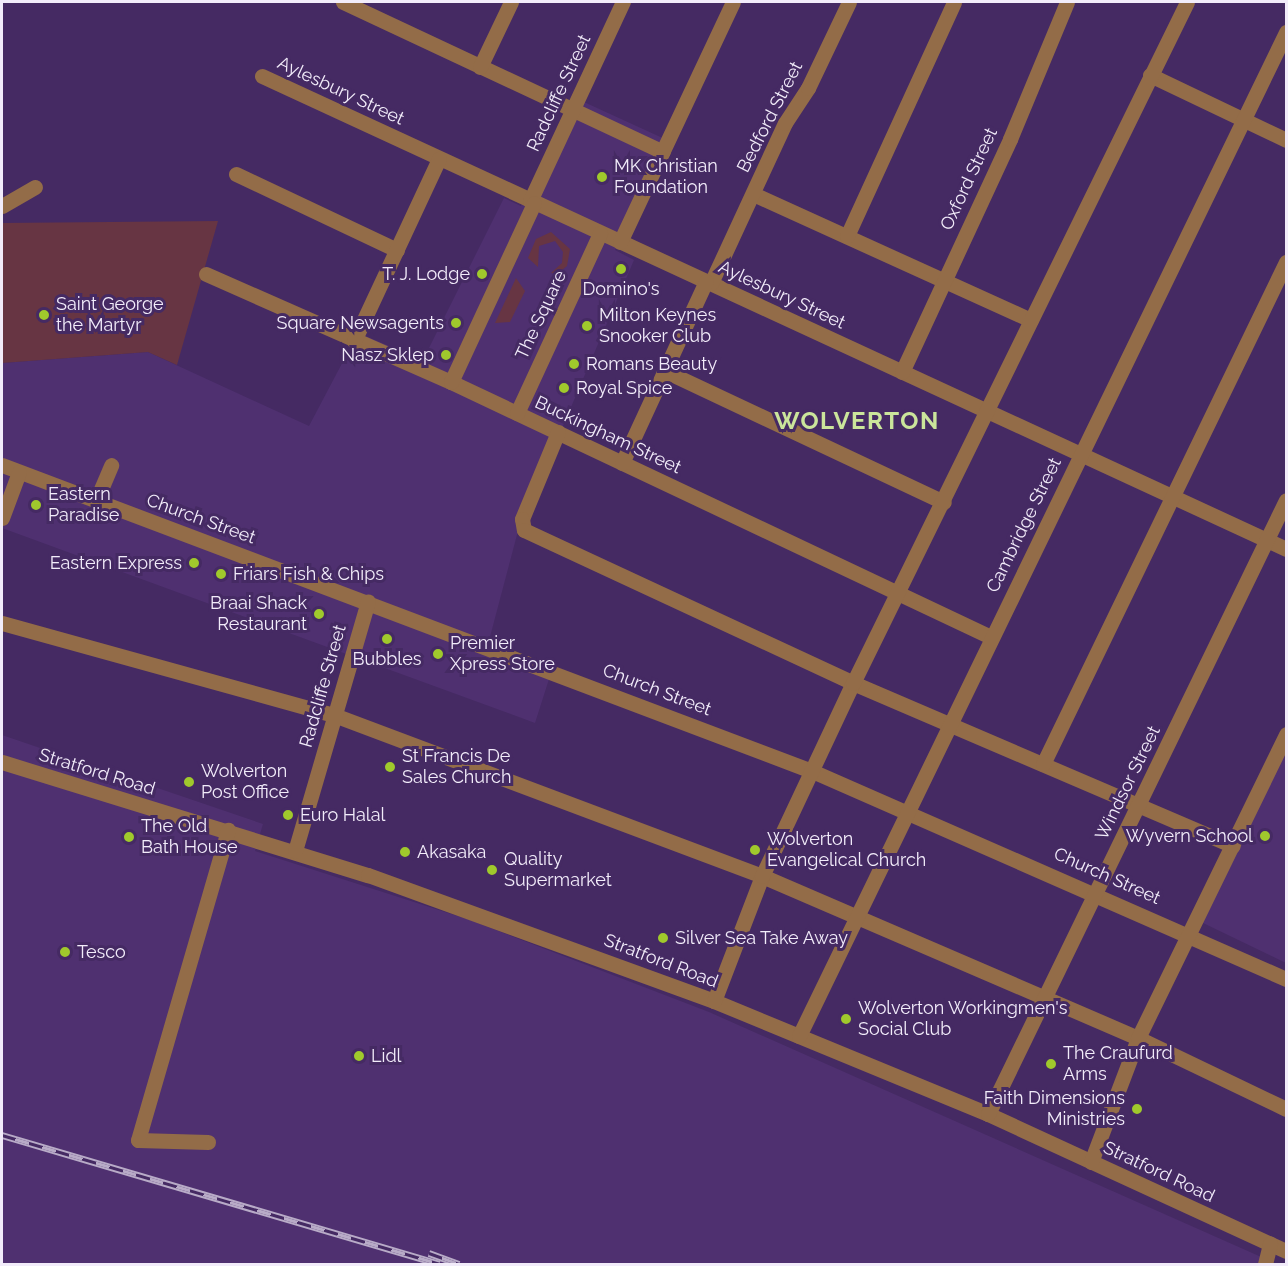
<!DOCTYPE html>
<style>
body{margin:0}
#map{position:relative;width:1288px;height:1266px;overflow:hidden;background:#452a63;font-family:Raleway,sans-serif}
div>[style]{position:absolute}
.built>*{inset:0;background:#4f3070}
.green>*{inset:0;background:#673543}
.minor>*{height:15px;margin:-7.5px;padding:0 7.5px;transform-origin:7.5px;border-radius:7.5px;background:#936c48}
.rail>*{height:7px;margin-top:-3.5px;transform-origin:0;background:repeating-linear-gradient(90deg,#452a63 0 14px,#b8abc7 0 28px);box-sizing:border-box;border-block:2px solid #b8abc7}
.dots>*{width:16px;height:16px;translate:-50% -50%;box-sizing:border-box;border:3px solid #452a63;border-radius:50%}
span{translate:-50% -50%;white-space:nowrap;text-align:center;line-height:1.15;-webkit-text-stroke:6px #452a63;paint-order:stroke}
.street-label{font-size:18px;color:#f2ecfa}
.poi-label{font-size:18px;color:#f2ecfa}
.left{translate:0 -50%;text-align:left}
.right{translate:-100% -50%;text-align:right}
.district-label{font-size:24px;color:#cbe59b;font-weight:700;letter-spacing:1.5px}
.frame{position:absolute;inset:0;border:3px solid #f2ecfa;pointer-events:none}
</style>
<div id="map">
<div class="built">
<i style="clip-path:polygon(573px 97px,667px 140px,615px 250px,634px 260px,518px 531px,486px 652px,550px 676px,535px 723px,2px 528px,2px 363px,148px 352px,309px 426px,358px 333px,423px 360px,504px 198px,521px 206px)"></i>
<i style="clip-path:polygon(2px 735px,263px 824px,255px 851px,470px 920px,709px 1012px,1277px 1264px,2px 1264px)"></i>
<i style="clip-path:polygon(1286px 750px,1286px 963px,1201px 922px)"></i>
</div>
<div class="green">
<i style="clip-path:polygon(218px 221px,177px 365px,148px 352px,2px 363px,2px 223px)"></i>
<i style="clip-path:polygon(551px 232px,570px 249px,567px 266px,557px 274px,551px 273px,562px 263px,563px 252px,555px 241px,539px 246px,538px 267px,528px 258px,536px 239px)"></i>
<i style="clip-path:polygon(516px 278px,525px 291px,510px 322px,495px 323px)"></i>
</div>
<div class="minor">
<i style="left:343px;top:2px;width:353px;rotate:25.1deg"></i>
<i style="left:480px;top:67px;width:72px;rotate:-64.5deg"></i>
<i style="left:1150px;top:75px;width:151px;rotate:25.5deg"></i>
<i style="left:262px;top:76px;width:1128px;rotate:24.79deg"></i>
<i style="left:236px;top:174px;width:178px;rotate:25.3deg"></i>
<i style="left:753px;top:194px;width:305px;rotate:24.4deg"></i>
<i style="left:530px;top:201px;width:220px;rotate:-65deg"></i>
<i style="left:2px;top:206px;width:38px;rotate:-30deg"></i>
<i style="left:847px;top:236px;width:257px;rotate:-65.4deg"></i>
<i style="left:620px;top:242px;width:265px;rotate:-64.8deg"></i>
<i style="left:206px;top:274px;width:268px;rotate:23.8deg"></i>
<i style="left:451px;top:382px;width:597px;rotate:25.28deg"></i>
<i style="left:711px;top:283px;width:176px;rotate:-65.2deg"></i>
<i style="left:785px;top:123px;width:42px;rotate:-56.7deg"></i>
<i style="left:808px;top:88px;width:95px;rotate:-64.5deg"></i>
<i style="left:354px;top:341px;width:201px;rotate:-65deg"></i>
<i style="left:665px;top:371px;width:308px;rotate:25.2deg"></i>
<i style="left:902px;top:372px;width:257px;rotate:-65.1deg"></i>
<i style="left:1010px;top:139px;width:148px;rotate:-67.4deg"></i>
<i style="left:451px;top:382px;width:197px;rotate:-65.1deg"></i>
<i style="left:517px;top:413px;width:198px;rotate:-65.2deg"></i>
<i style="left:558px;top:432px;width:94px;rotate:112.5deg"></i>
<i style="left:522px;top:519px;width:11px;rotate:80deg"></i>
<i style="left:524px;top:530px;width:363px;rotate:24.9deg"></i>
<i style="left:853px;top:683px;width:413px;rotate:23.2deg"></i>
<i style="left:622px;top:463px;width:200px;rotate:-65.2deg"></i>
<i style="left:2px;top:465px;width:866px;rotate:20.7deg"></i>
<i style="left:812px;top:771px;width:518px;rotate:23.69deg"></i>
<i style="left:96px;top:501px;width:39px;rotate:-67deg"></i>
<i style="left:2px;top:518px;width:49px;rotate:-69.7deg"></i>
<i style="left:2px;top:623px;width:345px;rotate:15.5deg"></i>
<i style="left:334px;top:715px;width:457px;rotate:20.6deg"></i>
<i style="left:762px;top:876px;width:409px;rotate:23.3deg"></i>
<i style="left:1138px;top:1038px;width:164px;rotate:25.6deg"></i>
<i style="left:2px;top:762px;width:383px;rotate:17.2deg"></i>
<i style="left:368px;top:875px;width:368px;rotate:20deg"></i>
<i style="left:714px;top:1001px;width:296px;rotate:22.4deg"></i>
<i style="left:988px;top:1114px;width:328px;rotate:24.7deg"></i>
<i style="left:1043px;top:764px;width:558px;rotate:-64.17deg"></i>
<i style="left:295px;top:851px;width:260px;rotate:-73.7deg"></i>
<i style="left:714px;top:1001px;width:134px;rotate:-69deg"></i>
<i style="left:762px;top:876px;width:213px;rotate:-64.8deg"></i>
<i style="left:853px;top:683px;width:758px;rotate:-63.87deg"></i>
<i style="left:799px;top:1036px;width:1116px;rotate:-64.12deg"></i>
<i style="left:988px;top:1114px;width:682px;rotate:-64.11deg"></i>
<i style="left:208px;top:1142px;width:70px;rotate:-178.4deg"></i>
<i style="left:138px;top:1140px;width:323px;rotate:-73.8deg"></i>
<i style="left:1091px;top:1162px;width:133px;rotate:-69.2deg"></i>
<i style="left:1138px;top:1038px;width:338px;rotate:-64deg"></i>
<i style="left:1265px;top:1264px;width:21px;rotate:-76deg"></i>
</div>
<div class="rail">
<i style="left:2px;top:1135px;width:456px;rotate:16.4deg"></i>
<i style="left:429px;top:1253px;width:32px;rotate:20deg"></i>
</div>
<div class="dots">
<i style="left:602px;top:177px;background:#a0c92c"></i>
<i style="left:621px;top:269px;background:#a0c92c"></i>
<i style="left:482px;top:274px;background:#a0c92c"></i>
<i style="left:44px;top:315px;background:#a0c92c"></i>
<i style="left:456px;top:323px;background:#a0c92c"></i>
<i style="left:587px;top:326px;background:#a0c92c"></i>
<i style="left:446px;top:355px;background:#a0c92c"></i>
<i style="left:574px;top:364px;background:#a0c92c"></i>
<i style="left:564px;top:388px;background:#a0c92c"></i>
<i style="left:36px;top:505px;background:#a0c92c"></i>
<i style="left:194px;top:563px;background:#a0c92c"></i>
<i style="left:221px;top:574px;background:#a0c92c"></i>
<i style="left:319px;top:614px;background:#a0c92c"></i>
<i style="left:387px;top:639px;background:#a0c92c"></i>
<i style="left:438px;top:654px;background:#a0c92c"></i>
<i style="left:390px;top:767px;background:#a0c92c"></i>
<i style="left:189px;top:782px;background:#a0c92c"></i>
<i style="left:288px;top:815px;background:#a0c92c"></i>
<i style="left:1265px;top:836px;background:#a0c92c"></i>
<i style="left:129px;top:837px;background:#a0c92c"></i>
<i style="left:755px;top:850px;background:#a0c92c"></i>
<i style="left:405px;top:852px;background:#a0c92c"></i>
<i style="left:492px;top:870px;background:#a0c92c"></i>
<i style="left:663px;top:938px;background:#a0c92c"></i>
<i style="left:65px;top:952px;background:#a0c92c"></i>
<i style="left:846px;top:1019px;background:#a0c92c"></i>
<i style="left:359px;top:1056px;background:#a0c92c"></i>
<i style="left:1051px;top:1064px;background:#a0c92c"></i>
<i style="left:1137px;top:1109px;background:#a0c92c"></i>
</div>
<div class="street-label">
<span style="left:341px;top:91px;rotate:25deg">Aylesbury Street</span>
<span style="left:559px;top:93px;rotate:-65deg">Radcliffe Street</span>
<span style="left:770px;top:117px;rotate:-63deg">Bedford Street</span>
<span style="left:969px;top:179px;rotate:-65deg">Oxford Street</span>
<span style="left:782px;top:295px;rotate:25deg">Aylesbury Street</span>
<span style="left:541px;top:315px;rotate:-65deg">The Square</span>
<span style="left:608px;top:435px;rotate:25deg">Buckingham Street</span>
<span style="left:201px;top:519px;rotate:20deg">Church Street</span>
<span style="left:1024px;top:525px;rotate:-64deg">Cambridge Street</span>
<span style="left:323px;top:686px;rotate:-74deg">Radcliffe Street</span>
<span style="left:657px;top:690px;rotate:21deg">Church Street</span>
<span style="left:97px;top:772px;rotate:17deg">Stratford Road</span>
<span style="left:1128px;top:783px;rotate:-64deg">Windsor Street</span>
<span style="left:1107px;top:876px;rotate:24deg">Church Street</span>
<span style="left:661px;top:961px;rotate:21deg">Stratford Road</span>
<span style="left:1159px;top:1172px;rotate:25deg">Stratford Road</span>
</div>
<div class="poi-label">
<span class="left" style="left:614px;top:177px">MK Christian<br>Foundation</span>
<span class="right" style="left:470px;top:274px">T. J. Lodge</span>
<span style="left:621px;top:289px">Domino's</span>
<span class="left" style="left:56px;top:315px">Saint George<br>the Martyr</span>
<span class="left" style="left:599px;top:326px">Milton Keynes<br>Snooker Club</span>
<span class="right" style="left:444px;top:323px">Square Newsagents</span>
<span class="right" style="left:434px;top:355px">Nasz Sklep</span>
<span class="left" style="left:586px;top:364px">Romans Beauty</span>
<span class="left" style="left:576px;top:388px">Royal Spice</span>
<span class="left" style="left:48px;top:505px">Eastern<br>Paradise</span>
<span class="right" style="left:182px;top:563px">Eastern Express</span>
<span class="left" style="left:233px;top:574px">Friars Fish &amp; Chips</span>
<span class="right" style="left:307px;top:614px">Braai Shack<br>Restaurant</span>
<span class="left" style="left:450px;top:654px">Premier<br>Xpress Store</span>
<span style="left:387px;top:659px">Bubbles</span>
<span class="left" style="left:402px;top:767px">St Francis De<br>Sales Church</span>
<span class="left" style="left:201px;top:782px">Wolverton<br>Post Office</span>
<span class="left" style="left:300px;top:815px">Euro Halal</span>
<span class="left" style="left:141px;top:837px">The Old<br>Bath House</span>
<span class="right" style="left:1253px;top:836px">Wyvern School</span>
<span class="left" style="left:767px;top:850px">Wolverton<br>Evangelical Church</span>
<span class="left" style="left:417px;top:852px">Akasaka</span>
<span class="left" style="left:504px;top:870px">Quality<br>Supermarket</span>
<span class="left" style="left:675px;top:938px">Silver Sea Take Away</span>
<span class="left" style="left:77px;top:952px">Tesco</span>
<span class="left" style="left:858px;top:1019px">Wolverton Workingmen's<br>Social Club</span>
<span class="left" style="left:1063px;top:1064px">The Craufurd<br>Arms</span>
<span class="left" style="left:371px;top:1056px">Lidl</span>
<span class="right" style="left:1125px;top:1109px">Faith Dimensions<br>Ministries</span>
</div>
<div class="district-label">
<span style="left:857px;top:421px">WOLVERTON</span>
</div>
<div class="frame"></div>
</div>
